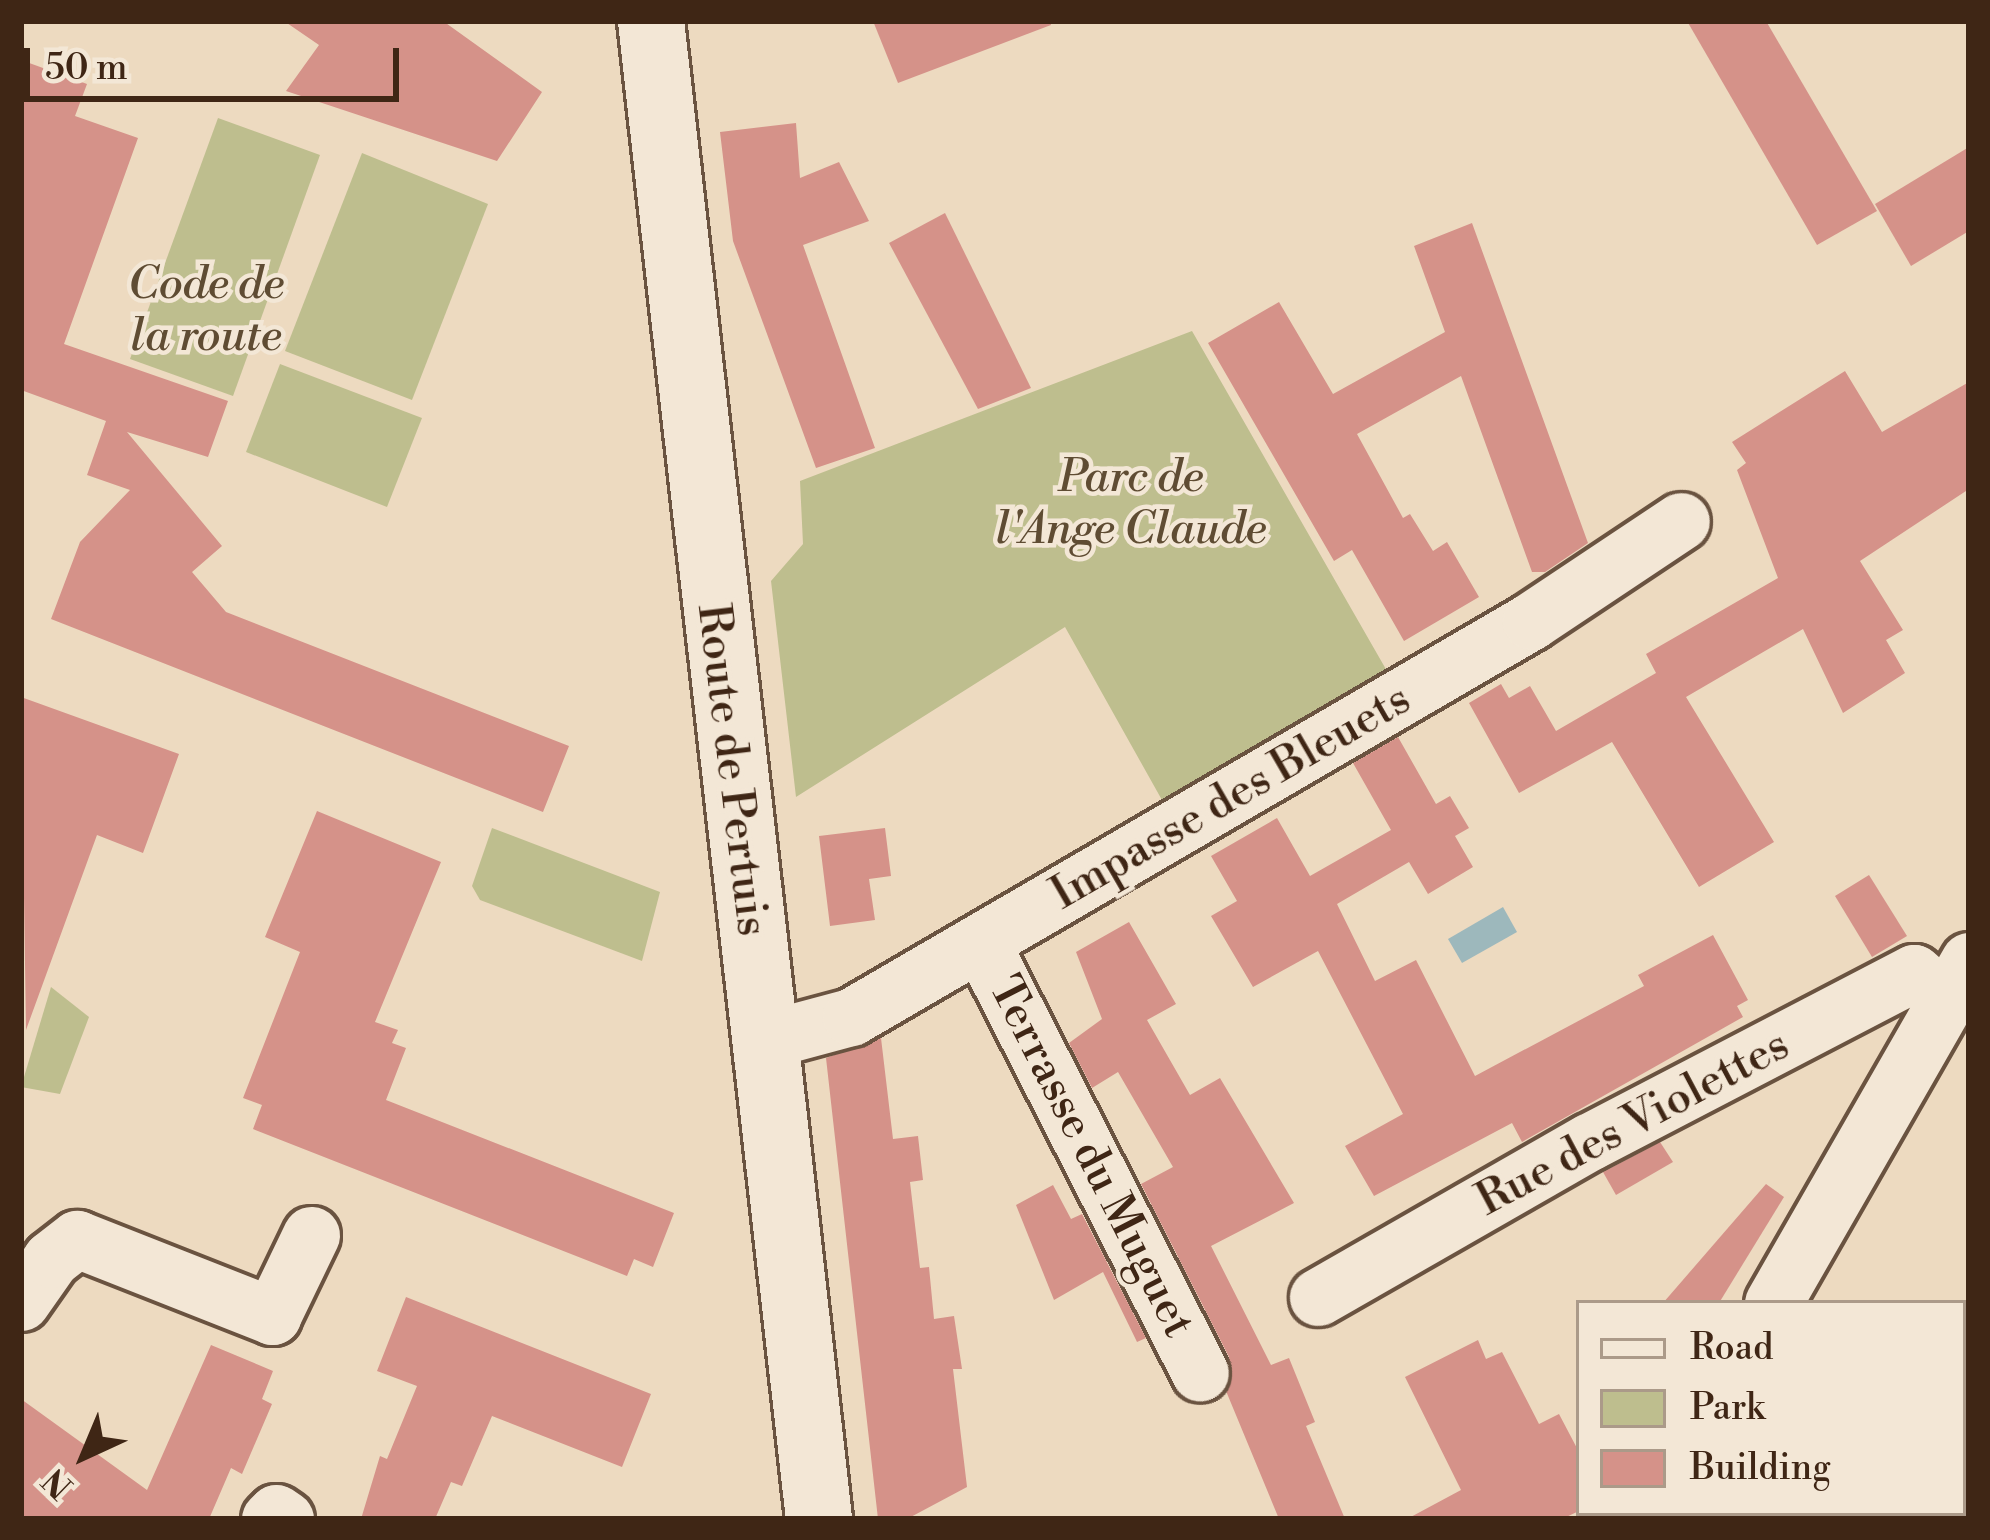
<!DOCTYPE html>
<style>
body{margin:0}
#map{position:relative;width:1990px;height:1540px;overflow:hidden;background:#eddac0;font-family:"Libre Bodoni",serif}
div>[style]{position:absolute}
.green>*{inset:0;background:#bebe8e}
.water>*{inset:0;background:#9db8bc}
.building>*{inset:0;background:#d59289}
.roads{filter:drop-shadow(3px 0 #6a5340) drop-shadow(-3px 0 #6a5340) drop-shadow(0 3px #6a5340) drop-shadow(0 -3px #6a5340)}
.minor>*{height:57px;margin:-28.5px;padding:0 28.5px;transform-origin:28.5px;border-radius:28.5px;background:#f3e7d6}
.secondary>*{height:66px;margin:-33px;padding:0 33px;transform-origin:33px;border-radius:33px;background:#f3e7d6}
span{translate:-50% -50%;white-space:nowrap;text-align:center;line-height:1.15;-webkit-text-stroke:9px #f3e7d6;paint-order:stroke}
.park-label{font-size:45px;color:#5f4c33;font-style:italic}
.street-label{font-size:45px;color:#3f2615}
.frame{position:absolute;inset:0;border:24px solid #3f2615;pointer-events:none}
.legend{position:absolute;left:1576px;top:1300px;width:390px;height:216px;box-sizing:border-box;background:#f3e7d6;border:3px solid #ab9a89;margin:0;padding:15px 21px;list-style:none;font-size:36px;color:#3f2615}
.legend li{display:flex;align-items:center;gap:24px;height:60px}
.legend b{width:60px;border:3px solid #ab9a89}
.north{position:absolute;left:24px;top:1396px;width:120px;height:120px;-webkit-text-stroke:9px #f3e7d6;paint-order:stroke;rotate:224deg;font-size:33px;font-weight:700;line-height:48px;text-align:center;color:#3f2615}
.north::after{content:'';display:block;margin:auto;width:42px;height:54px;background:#3f2615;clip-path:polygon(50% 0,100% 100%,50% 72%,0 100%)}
.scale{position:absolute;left:24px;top:48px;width:375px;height:54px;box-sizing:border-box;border:6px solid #3f2615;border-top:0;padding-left:15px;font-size:36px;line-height:42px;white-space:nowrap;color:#3f2615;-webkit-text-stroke:9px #f3e7d6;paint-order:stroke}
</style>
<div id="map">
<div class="green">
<i style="clip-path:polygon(218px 118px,320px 155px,233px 396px,130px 359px)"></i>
<i style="clip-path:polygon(362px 153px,488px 204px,412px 400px,285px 351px)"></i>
<i style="clip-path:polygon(1192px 331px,1391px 678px,1167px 809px,1065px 627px,796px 797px,771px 581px,803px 544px,800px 481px)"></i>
<i style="clip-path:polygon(280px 364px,422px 418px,387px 507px,246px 452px)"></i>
<i style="clip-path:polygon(492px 828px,660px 892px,642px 961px,480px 900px,472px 886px)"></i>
<i style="clip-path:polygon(51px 987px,89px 1017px,60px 1094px,21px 1087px)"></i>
</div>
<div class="water">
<i style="clip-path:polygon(1503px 907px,1517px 932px,1462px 963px,1448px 939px)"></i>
</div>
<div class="building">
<i style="clip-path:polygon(284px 21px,443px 21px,542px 92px,497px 161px,286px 91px,319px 45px)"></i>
<i style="clip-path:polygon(873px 21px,1050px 21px,1051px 25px,898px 83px)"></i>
<i style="clip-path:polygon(1687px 21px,1766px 21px,1877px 211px,1817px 245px)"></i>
<i style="clip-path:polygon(21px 60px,87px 84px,75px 116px,138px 138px,64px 344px,228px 401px,208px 457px,127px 432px,222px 546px,192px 572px,226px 612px,569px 746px,543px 812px,51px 619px,80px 542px,130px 490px,87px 475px,106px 421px,21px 390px)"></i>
<i style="clip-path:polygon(796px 123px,800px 178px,839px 162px,869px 221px,803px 245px,875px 448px,816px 468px,733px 241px,720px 132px)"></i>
<i style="clip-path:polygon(1969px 147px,1969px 231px,1911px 266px,1875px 204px)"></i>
<i style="clip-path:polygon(945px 213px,1031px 388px,978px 409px,889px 243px)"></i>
<i style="clip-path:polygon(1472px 223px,1588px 543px,1545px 572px,1532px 572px,1461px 376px,1357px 434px,1403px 518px,1410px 514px,1433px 551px,1447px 542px,1479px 597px,1404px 641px,1352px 550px,1334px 561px,1208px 343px,1279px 302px,1333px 394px,1445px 332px,1414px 246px)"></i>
<i style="clip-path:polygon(1845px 371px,1882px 432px,1969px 382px,1969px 489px,1860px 561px,1903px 630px,1886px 640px,1905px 673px,1843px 713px,1803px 629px,1686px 697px,1774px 842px,1699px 887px,1612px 742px,1519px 793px,1469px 703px,1501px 684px,1509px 698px,1530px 686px,1556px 731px,1656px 673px,1646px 654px,1778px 578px,1737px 470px,1746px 463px,1732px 442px)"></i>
<i style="clip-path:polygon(21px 697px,179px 754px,143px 853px,97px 835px,26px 1030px)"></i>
<i style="clip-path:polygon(1398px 737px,1436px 804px,1450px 796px,1469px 828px,1455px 836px,1473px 867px,1428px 894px,1409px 862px,1337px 904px,1375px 981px,1416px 960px,1475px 1076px,1644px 986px,1638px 975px,1713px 935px,1748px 1000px,1737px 1006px,1743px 1017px,1522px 1142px,1512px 1123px,1374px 1196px,1345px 1146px,1403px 1114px,1318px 951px,1253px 987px,1211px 916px,1237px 901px,1211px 856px,1277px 818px,1310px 876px,1391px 830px,1353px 763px)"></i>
<i style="clip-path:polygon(317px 811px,441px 862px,375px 1022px,398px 1030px,392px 1043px,406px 1048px,386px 1100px,674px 1213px,653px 1267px,634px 1259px,627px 1276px,253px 1129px,262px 1105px,243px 1098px,300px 952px,265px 937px)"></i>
<i style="clip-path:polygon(885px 828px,891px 876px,869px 879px,875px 920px,830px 926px,819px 836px)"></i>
<i style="clip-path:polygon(1869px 875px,1907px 936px,1872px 957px,1835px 896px)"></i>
<i style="clip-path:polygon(1129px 922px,1176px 1004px,1147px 1020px,1190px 1095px,1220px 1078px,1294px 1203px,1211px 1246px,1271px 1365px,1289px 1358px,1315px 1422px,1306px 1426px,1345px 1519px,1279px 1519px,1226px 1391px,1229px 1357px,1141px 1184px,1173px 1167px,1118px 1072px,1092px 1088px,1069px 1043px,1102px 1019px,1076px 952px)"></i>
<i style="clip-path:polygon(881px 1038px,893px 1139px,918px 1136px,923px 1180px,910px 1182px,920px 1268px,929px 1267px,934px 1319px,954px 1316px,962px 1369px,953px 1369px,967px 1487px,907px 1519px,878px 1519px,826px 1058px)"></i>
<i style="clip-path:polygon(1660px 1142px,1673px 1162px,1616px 1195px,1603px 1172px)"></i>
<i style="clip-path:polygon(1766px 1184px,1784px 1197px,1719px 1303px,1663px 1303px)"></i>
<i style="clip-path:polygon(1053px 1185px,1071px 1219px,1082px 1214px,1146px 1338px,1137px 1342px,1103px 1272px,1054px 1300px,1016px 1205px)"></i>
<i style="clip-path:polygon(406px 1297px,651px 1394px,622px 1467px,492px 1416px,462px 1486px,451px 1482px,435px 1519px,361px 1519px,380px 1456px,387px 1459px,417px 1386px,377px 1371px)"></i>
<i style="clip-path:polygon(1478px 1340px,1486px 1359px,1502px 1352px,1539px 1424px,1559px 1414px,1579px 1452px,1579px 1511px,1562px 1519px,1407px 1519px,1461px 1490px,1405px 1377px)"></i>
<i style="clip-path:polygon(211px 1345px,273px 1371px,262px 1399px,272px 1404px,242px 1474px,231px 1468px,209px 1519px,21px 1519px,21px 1399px,147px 1490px)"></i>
</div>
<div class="roads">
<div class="minor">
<i style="left:981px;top:943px;width:482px;rotate:63deg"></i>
<i style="left:765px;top:1040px;width:89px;rotate:-15deg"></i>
<i style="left:851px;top:1017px;width:787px;rotate:-30.21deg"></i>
<i style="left:1531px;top:621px;width:180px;rotate:-33.7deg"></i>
<i style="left:1318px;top:1297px;width:312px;rotate:-29.8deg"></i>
<i style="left:1589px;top:1142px;width:366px;rotate:-27.5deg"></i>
<i style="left:1914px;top:973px;width:41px;rotate:41.1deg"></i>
<i style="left:21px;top:1302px;width:52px;rotate:-55.1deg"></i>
<i style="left:51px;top:1259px;width:33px;rotate:-38deg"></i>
<i style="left:77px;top:1239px;width:210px;rotate:21.5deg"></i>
<i style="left:272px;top:1316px;width:90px;rotate:-64.3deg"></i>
<i style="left:1773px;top:1303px;width:394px;rotate:-60.2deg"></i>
<i style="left:270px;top:1519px;width:8px;rotate:-45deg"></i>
<i style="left:276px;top:1513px;width:11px;rotate:34deg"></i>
<i style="left:1638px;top:1519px;width:8px;rotate:-50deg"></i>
</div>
<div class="secondary">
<i style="left:651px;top:21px;width:1507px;rotate:83.6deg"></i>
</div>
</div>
<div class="park-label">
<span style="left:206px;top:311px">Code de<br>la route</span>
<span style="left:1131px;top:504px">Parc de<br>l'Ange Claude</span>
</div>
<div class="street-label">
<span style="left:732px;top:770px;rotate:83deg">Route de Pertuis</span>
<span style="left:1231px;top:797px;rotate:-30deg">Impasse des Bleuets</span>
<span style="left:1633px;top:1123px;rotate:-28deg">Rue des Violettes</span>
<span style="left:1091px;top:1157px;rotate:63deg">Terrasse du Muguet</span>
</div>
<div class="frame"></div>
<ul class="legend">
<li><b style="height:15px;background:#f3e7d6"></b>Road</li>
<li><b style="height:33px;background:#bebe8e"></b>Park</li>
<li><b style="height:33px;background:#d59289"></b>Building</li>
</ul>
<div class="north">N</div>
<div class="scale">50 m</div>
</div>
